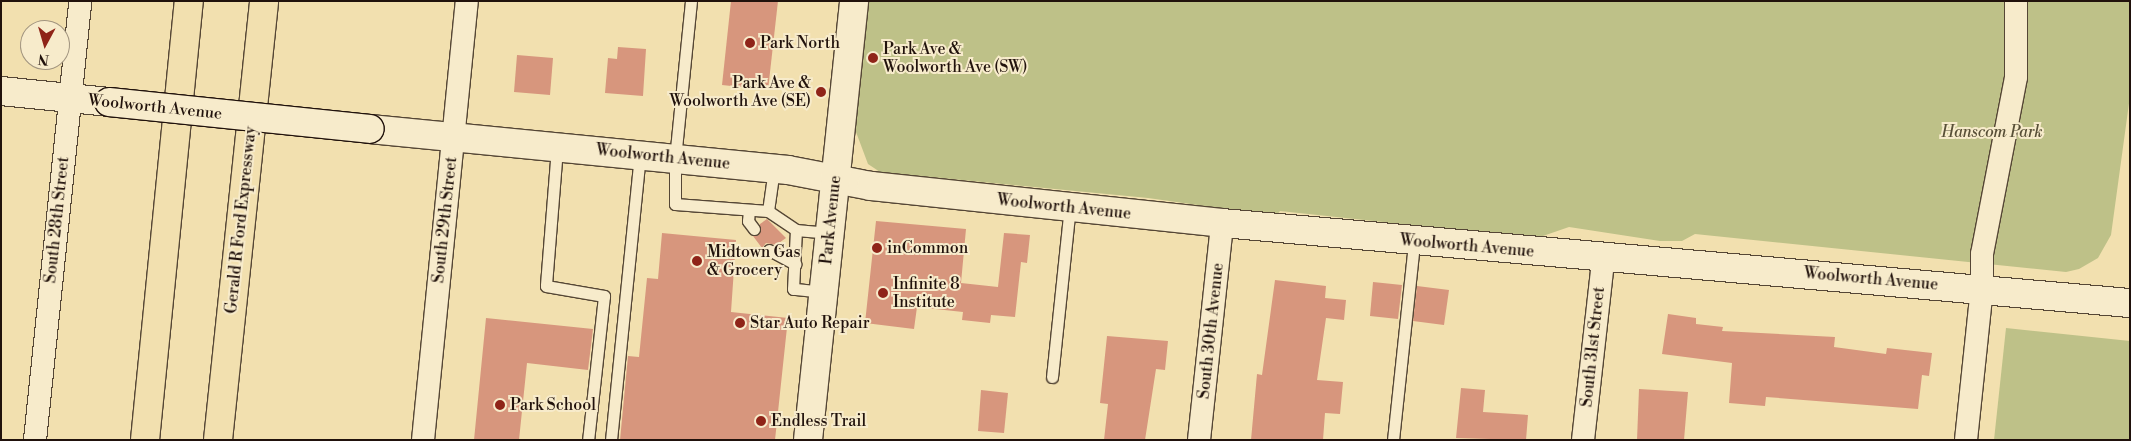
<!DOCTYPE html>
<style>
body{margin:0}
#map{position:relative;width:2131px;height:441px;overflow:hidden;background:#f2e0af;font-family:"Libre Bodoni",serif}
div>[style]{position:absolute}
.green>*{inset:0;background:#bec188}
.building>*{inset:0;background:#d7967d}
.roads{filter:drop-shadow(1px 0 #554635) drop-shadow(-1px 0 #554635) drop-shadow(0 1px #554635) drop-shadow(0 -1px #554635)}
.lane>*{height:11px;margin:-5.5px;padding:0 5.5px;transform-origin:5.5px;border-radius:5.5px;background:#f7ebcb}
.street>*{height:22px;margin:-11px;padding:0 11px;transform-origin:11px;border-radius:11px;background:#f7ebcb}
.secondary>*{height:28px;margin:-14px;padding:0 14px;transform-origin:14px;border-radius:14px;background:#f7ebcb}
.highway>*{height:28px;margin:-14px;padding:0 14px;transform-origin:14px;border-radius:14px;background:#f2e0af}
.bridges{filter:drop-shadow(1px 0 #21120c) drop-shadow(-1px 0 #21120c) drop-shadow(0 1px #21120c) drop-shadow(0 -1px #21120c)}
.secondary-bridge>*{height:28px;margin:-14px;padding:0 14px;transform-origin:14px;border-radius:14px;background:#f7ebcb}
.dots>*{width:14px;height:14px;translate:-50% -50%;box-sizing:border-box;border:2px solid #f7ebcb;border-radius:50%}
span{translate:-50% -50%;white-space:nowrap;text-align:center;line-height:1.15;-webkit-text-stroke:4px #f7ebcb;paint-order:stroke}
.poi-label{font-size:16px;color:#21120c}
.left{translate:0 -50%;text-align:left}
.right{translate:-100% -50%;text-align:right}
.street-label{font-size:16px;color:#21120c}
.park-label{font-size:16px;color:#584f37;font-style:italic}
.frame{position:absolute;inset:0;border:2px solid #21120c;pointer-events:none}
.north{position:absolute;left:20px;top:20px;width:50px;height:50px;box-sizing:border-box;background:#f7ebcb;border:1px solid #a1947f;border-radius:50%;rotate:186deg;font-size:14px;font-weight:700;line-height:20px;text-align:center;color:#21120c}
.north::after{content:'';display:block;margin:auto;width:18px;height:22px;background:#8f2418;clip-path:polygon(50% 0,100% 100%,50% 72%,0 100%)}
</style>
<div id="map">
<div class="green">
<i style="clip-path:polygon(864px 1px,2130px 1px,2130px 96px,2111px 235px,2098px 258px,2079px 269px,2066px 272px,1695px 234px,1682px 241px,1660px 241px,1569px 227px,1540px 237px,1519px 235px,1496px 243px,1386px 226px,1383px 222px,1280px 211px,1276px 216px,1148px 198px,880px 172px,868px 164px,853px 124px)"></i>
<i style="clip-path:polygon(2006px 328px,2130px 341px,2130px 440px,1994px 440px)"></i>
</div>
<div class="building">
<i style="clip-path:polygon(731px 1px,778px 1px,768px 90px,722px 85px)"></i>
<i style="clip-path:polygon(618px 47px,646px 49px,643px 96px,605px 93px,608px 58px,617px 59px)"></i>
<i style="clip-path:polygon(517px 55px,553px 58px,550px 95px,514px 92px)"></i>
<i style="clip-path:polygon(767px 219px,786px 238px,776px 245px,766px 243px,762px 248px,753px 236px,759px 235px,760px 224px)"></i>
<i style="clip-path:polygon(876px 221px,966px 229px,961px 283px,998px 287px,1004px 233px,1030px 235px,1027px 263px,1021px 262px,1015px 317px,991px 315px,990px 323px,962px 320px,963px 312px,917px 307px,914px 329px,865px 323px)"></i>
<i style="clip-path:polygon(662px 233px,736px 240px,731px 312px,788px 318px,775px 440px,620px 440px,628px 356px,639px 357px,647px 278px,658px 279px)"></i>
<i style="clip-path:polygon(1275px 280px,1326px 286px,1325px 298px,1346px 300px,1344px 320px,1326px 318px,1317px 380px,1343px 382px,1340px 414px,1325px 413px,1323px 440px,1251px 440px,1257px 374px,1262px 375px)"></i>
<i style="clip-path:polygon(1373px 282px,1402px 285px,1398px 319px,1370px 316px)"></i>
<i style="clip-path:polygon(1417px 286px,1449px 290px,1444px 325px,1413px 321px)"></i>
<i style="clip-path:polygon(1668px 314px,1696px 318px,1696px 324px,1723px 327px,1722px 331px,1835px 337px,1834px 347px,1886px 354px,1887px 348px,1932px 353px,1929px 376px,1922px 375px,1918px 409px,1766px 397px,1765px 406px,1729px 403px,1732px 363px,1662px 354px)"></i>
<i style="clip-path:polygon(486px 318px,593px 329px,588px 370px,527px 363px,519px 440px,474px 440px)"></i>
<i style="clip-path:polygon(1107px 336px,1168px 341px,1165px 370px,1156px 369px,1145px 440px,1104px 440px,1108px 404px,1100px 403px)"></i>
<i style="clip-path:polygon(1461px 388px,1485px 390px,1483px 412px,1528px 415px,1526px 440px,1456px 438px)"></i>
<i style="clip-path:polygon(1639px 389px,1688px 392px,1684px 440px,1637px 440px)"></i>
<i style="clip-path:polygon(981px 390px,1008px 393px,1004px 433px,978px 431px)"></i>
</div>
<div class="roads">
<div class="lane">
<i style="left:691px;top:1px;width:158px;rotate:95.8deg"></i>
<i style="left:675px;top:158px;width:46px;rotate:90deg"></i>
<i style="left:675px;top:204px;width:93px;rotate:4.3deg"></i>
<i style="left:768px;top:211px;width:42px;rotate:-81.9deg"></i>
<i style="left:557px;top:148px;width:138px;rotate:94.6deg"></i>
<i style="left:546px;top:286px;width:59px;rotate:9.8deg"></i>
<i style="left:604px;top:296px;width:145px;rotate:96.3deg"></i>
<i style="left:749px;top:210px;width:11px;rotate:95deg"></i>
<i style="left:748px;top:221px;width:10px;rotate:53deg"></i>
<i style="left:768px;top:211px;width:34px;rotate:34deg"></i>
<i style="left:769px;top:250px;width:30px;rotate:28deg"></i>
<i style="left:824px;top:292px;width:31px;rotate:-174deg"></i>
<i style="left:793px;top:289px;width:59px;rotate:-87.1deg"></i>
<i style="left:796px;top:230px;width:33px;rotate:5deg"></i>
<i style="left:1052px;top:377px;width:171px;rotate:-84deg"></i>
<i style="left:611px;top:440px;width:286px;rotate:-84.2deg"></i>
<i style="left:1393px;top:440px;width:199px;rotate:-83.9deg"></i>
</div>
<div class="street">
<i style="left:35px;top:440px;width:441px;rotate:-84.1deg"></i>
<i style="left:423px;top:440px;width:441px;rotate:-84.3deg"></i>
<i style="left:1199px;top:440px;width:218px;rotate:-83.9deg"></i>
<i style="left:1583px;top:440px;width:187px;rotate:-83.6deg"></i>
<i style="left:1966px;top:440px;width:152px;rotate:-84deg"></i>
<i style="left:1982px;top:289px;width:35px;rotate:-90deg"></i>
<i style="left:1982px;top:254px;width:180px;rotate:-79.1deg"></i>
<i style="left:2016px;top:77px;width:76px;rotate:-90deg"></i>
</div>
<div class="secondary">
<i style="left:1px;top:91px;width:109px;rotate:5.8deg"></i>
<i style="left:370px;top:129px;width:420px;rotate:5.6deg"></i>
<i style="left:788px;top:170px;width:85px;rotate:10.9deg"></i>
<i style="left:871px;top:186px;width:353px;rotate:6deg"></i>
<i style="left:1222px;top:223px;width:912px;rotate:5.04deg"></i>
<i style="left:808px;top:440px;width:441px;rotate:-84deg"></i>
</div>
<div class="highway">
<i style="left:145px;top:440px;width:441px;rotate:-84.3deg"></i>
<i style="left:218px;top:440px;width:441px;rotate:-84deg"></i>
</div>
</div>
<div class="bridges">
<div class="secondary-bridge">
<i style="left:109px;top:102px;width:262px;rotate:5.9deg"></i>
</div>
</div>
<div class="dots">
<i style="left:750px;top:43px;background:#8f2418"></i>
<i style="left:873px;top:58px;background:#8f2418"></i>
<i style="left:821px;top:92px;background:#8f2418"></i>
<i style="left:877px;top:248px;background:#8f2418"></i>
<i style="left:697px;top:261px;background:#8f2418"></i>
<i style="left:883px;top:293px;background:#8f2418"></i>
<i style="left:740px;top:323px;background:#8f2418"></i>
<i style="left:500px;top:405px;background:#8f2418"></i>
<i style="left:761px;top:421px;background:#8f2418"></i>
</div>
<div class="poi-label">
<span class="left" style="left:760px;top:43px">Park North</span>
<span class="left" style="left:883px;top:58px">Park Ave &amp;<br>Woolworth Ave (SW)</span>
<span class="right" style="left:811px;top:92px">Park Ave &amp;<br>Woolworth Ave (SE)</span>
<span class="left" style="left:887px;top:248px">inCommon</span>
<span class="left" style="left:707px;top:261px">Midtown Gas<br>&amp; Grocery</span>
<span class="left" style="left:893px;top:293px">Infinite 8<br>Institute</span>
<span class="left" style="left:750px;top:323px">Star Auto Repair</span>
<span class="left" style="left:510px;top:405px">Park School</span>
<span class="left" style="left:771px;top:421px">Endless Trail</span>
</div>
<div class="street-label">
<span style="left:155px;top:107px;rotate:6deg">Woolworth Avenue</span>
<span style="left:663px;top:157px;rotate:6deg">Woolworth Avenue</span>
<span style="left:1064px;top:207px;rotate:6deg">Woolworth Avenue</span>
<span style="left:57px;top:220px;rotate:-84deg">South 28th Street</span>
<span style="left:241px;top:220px;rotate:-84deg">Gerald R Ford Expressway</span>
<span style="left:445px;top:220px;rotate:-84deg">South 29th Street</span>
<span style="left:831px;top:220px;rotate:-84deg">Park Avenue</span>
<span style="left:1467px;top:246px;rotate:5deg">Woolworth Avenue</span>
<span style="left:1871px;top:279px;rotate:5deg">Woolworth Avenue</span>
<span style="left:1211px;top:331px;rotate:-84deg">South 30th Avenue</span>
<span style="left:1593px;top:347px;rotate:-84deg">South 31st Street</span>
</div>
<div class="park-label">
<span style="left:1992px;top:132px">Hanscom Park</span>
</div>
<div class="frame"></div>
<div class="north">N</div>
</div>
